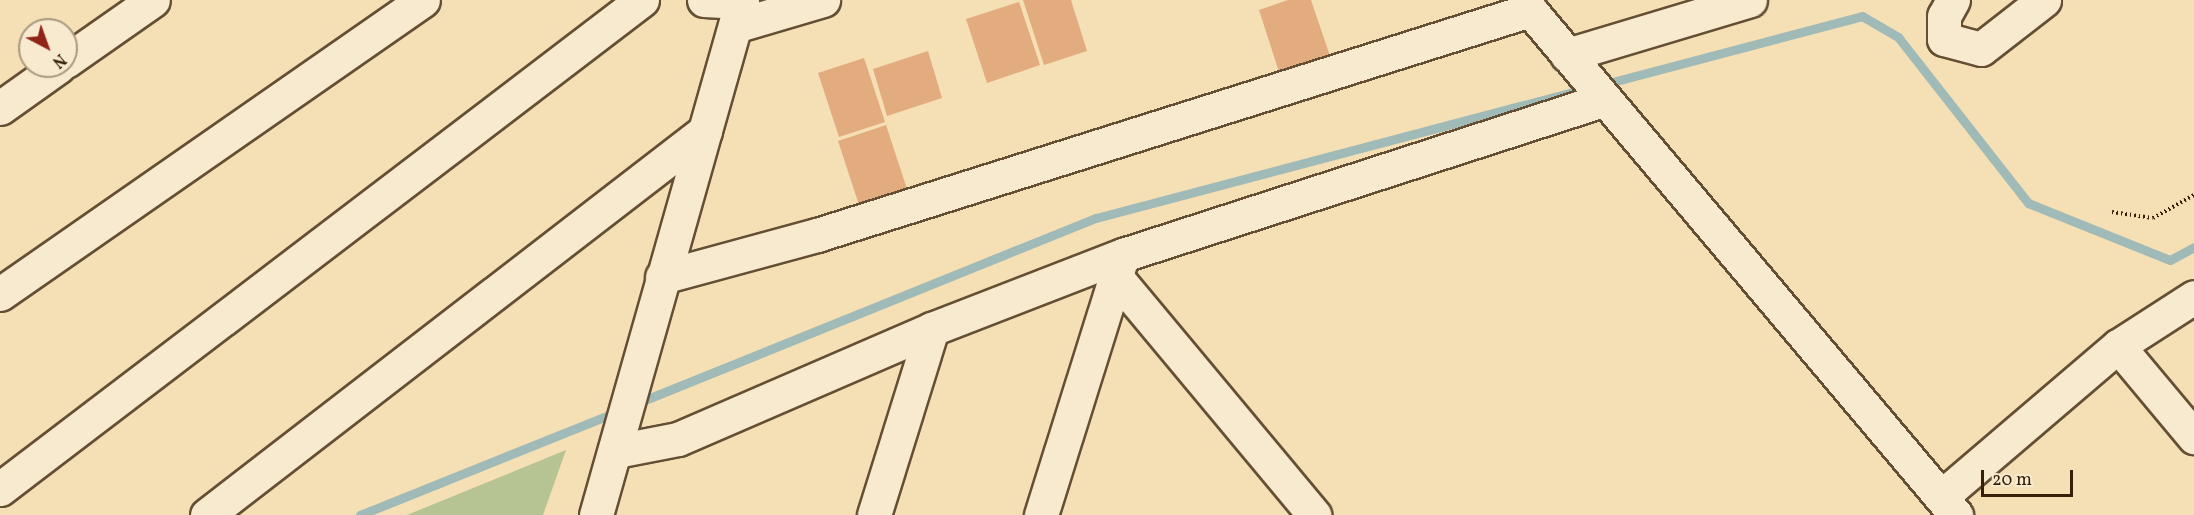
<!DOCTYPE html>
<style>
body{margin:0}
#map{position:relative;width:2194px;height:515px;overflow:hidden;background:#f5dfb5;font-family:Vollkorn,serif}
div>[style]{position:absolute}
.green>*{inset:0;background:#b6c392}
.stream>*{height:9px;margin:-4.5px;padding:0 4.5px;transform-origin:4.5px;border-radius:4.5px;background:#a0bab8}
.building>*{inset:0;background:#e2ac7f}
.path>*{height:4px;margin-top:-2px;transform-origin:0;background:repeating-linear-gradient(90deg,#351f09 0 1.5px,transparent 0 4.5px)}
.roads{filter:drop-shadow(2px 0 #654f34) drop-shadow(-2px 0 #654f34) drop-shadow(0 2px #654f34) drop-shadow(0 -2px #654f34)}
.minor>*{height:33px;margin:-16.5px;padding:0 16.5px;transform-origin:16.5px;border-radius:16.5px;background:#f8eacf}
span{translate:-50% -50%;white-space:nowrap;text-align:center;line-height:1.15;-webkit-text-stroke:5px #f8eacf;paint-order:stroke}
.north{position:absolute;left:18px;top:18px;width:60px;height:60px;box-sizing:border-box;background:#f8eacf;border:2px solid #aa9980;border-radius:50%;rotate:139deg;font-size:16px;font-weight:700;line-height:24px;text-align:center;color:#351f09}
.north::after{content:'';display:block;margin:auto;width:21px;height:27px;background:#8f2418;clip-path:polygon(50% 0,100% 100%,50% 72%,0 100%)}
.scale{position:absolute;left:1981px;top:470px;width:92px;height:27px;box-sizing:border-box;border:3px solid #351f09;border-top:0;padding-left:8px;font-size:18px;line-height:21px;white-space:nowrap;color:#351f09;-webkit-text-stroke:4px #f8eacf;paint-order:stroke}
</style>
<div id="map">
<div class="green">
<i style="clip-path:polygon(566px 450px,543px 515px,407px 515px)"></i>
</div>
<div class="stream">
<i style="left:1601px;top:85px;width:270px;rotate:-14.8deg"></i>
<i style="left:1862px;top:16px;width:42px;rotate:30.3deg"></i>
<i style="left:1898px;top:37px;width:211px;rotate:51.9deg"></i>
<i style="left:2028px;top:203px;width:153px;rotate:21.9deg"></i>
<i style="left:2170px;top:260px;width:27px;rotate:-28deg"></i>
<i style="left:635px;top:404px;width:497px;rotate:-22deg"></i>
<i style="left:1096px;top:218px;width:509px;rotate:-14.8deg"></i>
<i style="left:360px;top:515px;width:276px;rotate:-21.9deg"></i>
</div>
<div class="building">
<i style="clip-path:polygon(1023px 0,1071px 0,1087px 51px,1044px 65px)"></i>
<i style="clip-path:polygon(1288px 0,1311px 0,1331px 59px,1280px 75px,1259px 10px)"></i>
<i style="clip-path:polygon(1019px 2px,1040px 65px,987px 83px,966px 19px)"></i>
<i style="clip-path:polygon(928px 51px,942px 98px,887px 116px,873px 69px)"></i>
<i style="clip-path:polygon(864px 58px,885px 122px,839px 137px,818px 73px)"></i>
<i style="clip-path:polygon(886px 125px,908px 192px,860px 208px,838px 141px)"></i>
</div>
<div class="path">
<i style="left:2112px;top:212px;width:41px;rotate:8.3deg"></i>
<i style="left:2153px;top:218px;width:47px;rotate:-29.3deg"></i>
</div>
<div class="roads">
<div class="minor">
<i style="left:704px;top:0;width:38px;rotate:3deg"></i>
<i style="left:1953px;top:0;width:18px;rotate:119deg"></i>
<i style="left:1944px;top:16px;width:23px;rotate:90deg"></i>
<i style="left:1944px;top:39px;width:38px;rotate:15deg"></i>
<i style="left:1981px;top:49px;width:80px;rotate:-37.9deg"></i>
<i style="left:735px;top:26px;width:92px;rotate:-16.5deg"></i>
<i style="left:1567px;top:55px;width:191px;rotate:-16.7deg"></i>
<i style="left:66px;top:61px;width:106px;rotate:-35deg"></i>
<i style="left:0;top:108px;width:72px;rotate:-35.4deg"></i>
<i style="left:662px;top:277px;width:161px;rotate:-15.2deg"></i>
<i style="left:817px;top:235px;width:748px;rotate:-17.51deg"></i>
<i style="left:1530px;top:10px;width:661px;rotate:49.85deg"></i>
<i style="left:1116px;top:277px;width:310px;rotate:50.2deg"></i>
<i style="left:0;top:294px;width:515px;rotate:-34.8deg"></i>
<i style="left:2118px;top:346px;width:119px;rotate:50.1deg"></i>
<i style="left:616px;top:451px;width:63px;rotate:-11deg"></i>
<i style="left:678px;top:439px;width:277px;rotate:-23.4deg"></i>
<i style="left:932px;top:329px;width:205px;rotate:-21.2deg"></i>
<i style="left:1123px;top:255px;width:504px;rotate:-17.9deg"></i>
<i style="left:0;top:489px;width:807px;rotate:-37.3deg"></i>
<i style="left:1941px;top:497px;width:233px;rotate:-40.5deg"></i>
<i style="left:2118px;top:346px;width:90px;rotate:-32.8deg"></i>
<i style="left:207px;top:515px;width:629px;rotate:-37.64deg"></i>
<i style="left:596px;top:515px;width:535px;rotate:-74.17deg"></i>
<i style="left:874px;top:515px;width:195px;rotate:-72.7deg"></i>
<i style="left:1041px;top:515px;width:267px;rotate:-72.6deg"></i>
</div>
</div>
<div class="north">N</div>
<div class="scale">20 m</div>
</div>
